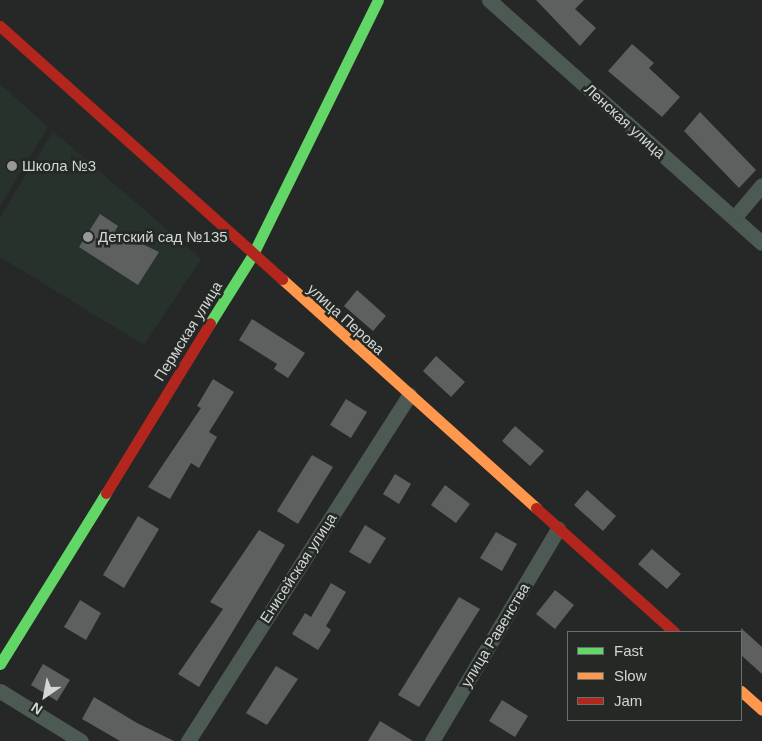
<!DOCTYPE html>
<meta charset="utf-8">
<style>
body{margin:0}
#map{position:relative;width:762px;height:741px;overflow:hidden;background:#252826;font-family:Helvetica,sans-serif}
div>[style]{position:absolute}
.built>*{inset:0;background:#28322c}
.building>*{inset:0;background:#5e605f}
.street>*{height:15px;margin:-7.5px;padding:0 7.5px;transform-origin:7.5px;border-radius:7.5px;background:#4d5953}
.fast>*{height:11px;margin:-5.5px;padding:0 5.5px;transform-origin:5.5px;border-radius:5.5px;background:#63d668}
.slow>*{height:11px;margin:-5.5px;padding:0 5.5px;transform-origin:5.5px;border-radius:5.5px;background:#ff974d}
.jam>*{height:11px;margin:-5.5px;padding:0 5.5px;transform-origin:5.5px;border-radius:5.5px;background:#b3261e}
.dots>*{width:14px;height:14px;translate:-50% -50%;box-sizing:border-box;border:2px solid #242926;border-radius:50%}
span{translate:-50% -50%;white-space:nowrap;text-align:center;line-height:1.15;-webkit-text-stroke:5px #242926;paint-order:stroke}
.street-label{font-size:15px;color:#d3d6d4}
.poi-label{font-size:15px;color:#d3d6d4}
.left{translate:0 -50%;text-align:left}
.legend{position:absolute;left:567px;top:631px;width:175px;height:90px;box-sizing:border-box;background:#242926;border:1px solid #6a6e6c;margin:0;padding:6px 9px;list-style:none;font-size:15px;color:#d3d6d4}
.legend li{display:flex;align-items:center;gap:10px;height:25px}
.legend b{width:25px;border:1px solid #6a6e6c}
.north{position:absolute;left:20px;top:671px;width:50px;height:50px;-webkit-text-stroke:4px #242926;paint-order:stroke;rotate:213deg;font-size:14px;font-weight:700;line-height:20px;text-align:center;color:#d3d6d4}
.north::after{content:'';display:block;margin:auto;width:18px;height:22px;background:#d3d6d4;clip-path:polygon(50% 0,100% 100%,50% 72%,0 100%)}
</style>
<div id="map">
<div class="built">
<i style="clip-path:polygon(0 84px,48px 127px,0 206px)"></i>
<i style="clip-path:polygon(53px 131px,201px 259px,144px 345px,0 257px,0 217px)"></i>
</div>
<div class="building">
<i style="clip-path:polygon(536px 0,584px 0,575px 9px,596px 28px,580px 46px)"></i>
<i style="clip-path:polygon(632px 44px,654px 63px,649px 68px,680px 97px,662px 117px,608px 71px)"></i>
<i style="clip-path:polygon(700px 112px,756px 170px,739px 188px,684px 131px)"></i>
<i style="clip-path:polygon(100px 214px,118px 226px,115px 231px,159px 252px,138px 285px,79px 247px)"></i>
<i style="clip-path:polygon(357px 290px,386px 316px,373px 331px,344px 306px)"></i>
<i style="clip-path:polygon(252px 319px,305px 353px,288px 378px,274px 369px,277px 364px,239px 340px)"></i>
<i style="clip-path:polygon(436px 356px,465px 382px,451px 397px,423px 371px)"></i>
<i style="clip-path:polygon(213px 379px,234px 392px,209px 432px,217px 437px,199px 468px,191px 463px,170px 499px,148px 487px,201px 408px,197px 406px)"></i>
<i style="clip-path:polygon(346px 399px,367px 412px,351px 438px,330px 425px)"></i>
<i style="clip-path:polygon(515px 426px,544px 451px,530px 466px,502px 441px)"></i>
<i style="clip-path:polygon(312px 455px,333px 467px,298px 524px,277px 511px)"></i>
<i style="clip-path:polygon(395px 474px,411px 484px,399px 504px,383px 494px)"></i>
<i style="clip-path:polygon(445px 485px,470px 504px,456px 523px,431px 505px)"></i>
<i style="clip-path:polygon(587px 490px,616px 516px,603px 531px,574px 505px)"></i>
<i style="clip-path:polygon(138px 516px,159px 529px,124px 588px,103px 575px)"></i>
<i style="clip-path:polygon(365px 525px,386px 538px,370px 564px,349px 552px)"></i>
<i style="clip-path:polygon(259px 530px,285px 545px,199px 687px,178px 674px,223px 609px,210px 602px)"></i>
<i style="clip-path:polygon(496px 532px,517px 544px,502px 571px,480px 558px)"></i>
<i style="clip-path:polygon(652px 549px,681px 574px,667px 589px,638px 564px)"></i>
<i style="clip-path:polygon(331px 583px,346px 592px,326px 626px,331px 630px,318px 650px,292px 634px,305px 613px,311px 617px)"></i>
<i style="clip-path:polygon(555px 590px,574px 605px,555px 629px,536px 614px)"></i>
<i style="clip-path:polygon(459px 597px,480px 609px,419px 707px,398px 695px)"></i>
<i style="clip-path:polygon(80px 600px,101px 613px,86px 640px,64px 627px)"></i>
<i style="clip-path:polygon(741px 628px,762px 647px,762px 674px,741px 655px)"></i>
<i style="clip-path:polygon(43px 664px,70px 680px,57px 701px,31px 685px)"></i>
<i style="clip-path:polygon(276px 666px,298px 679px,267px 725px,246px 713px)"></i>
<i style="clip-path:polygon(94px 697px,137px 723px,174px 741px,120px 741px,82px 719px)"></i>
<i style="clip-path:polygon(502px 700px,528px 716px,515px 737px,489px 721px)"></i>
<i style="clip-path:polygon(380px 721px,413px 741px,368px 741px)"></i>
</div>
<div class="street">
<i style="left:489px;top:0;width:365px;rotate:41.7deg"></i>
<i style="left:734px;top:218px;width:43px;rotate:-49.7deg"></i>
<i style="left:0;top:691px;width:95px;rotate:31.7deg"></i>
<i style="left:188px;top:741px;width:411px;rotate:-57.4deg"></i>
<i style="left:432px;top:741px;width:247px;rotate:-59.3deg"></i>
</div>
<div class="fast">
<i style="left:210px;top:323px;width:79px;rotate:-57.9deg"></i>
<i style="left:252px;top:256px;width:285px;rotate:-63.8deg"></i>
<i style="left:0;top:664px;width:201px;rotate:-58.2deg"></i>
</div>
<div class="slow">
<i style="left:282px;top:279px;width:342px;rotate:42deg"></i>
<i style="left:741px;top:691px;width:28px;rotate:42deg"></i>
</div>
<div class="jam">
<i style="left:0;top:26px;width:379px;rotate:41.9deg"></i>
<i style="left:106px;top:493px;width:199px;rotate:-58.5deg"></i>
<i style="left:536px;top:508px;width:186px;rotate:41.9deg"></i>
</div>
<div class="dots">
<i style="left:12px;top:166px;background:#969997"></i>
<i style="left:88px;top:237px;background:#969997"></i>
</div>
<div class="street-label">
<span style="left:625px;top:121px;rotate:42deg">Ленская улица</span>
<span style="left:346px;top:319px;rotate:42deg">улица Перова</span>
<span style="left:188px;top:331px;rotate:-58deg">Пермская улица</span>
<span style="left:298px;top:568px;rotate:-57deg">Енисейская улица</span>
<span style="left:495px;top:635px;rotate:-59deg">улица Равенства</span>
</div>
<div class="poi-label">
<span class="left" style="left:22px;top:166px">Школа №3</span>
<span class="left" style="left:98px;top:237px">Детский сад №135</span>
</div>
<ul class="legend">
<li><b style="height:6px;background:#63d668"></b>Fast</li>
<li><b style="height:6px;background:#ff974d"></b>Slow</li>
<li><b style="height:6px;background:#b3261e"></b>Jam</li>
</ul>
<div class="north">N</div>
</div>
